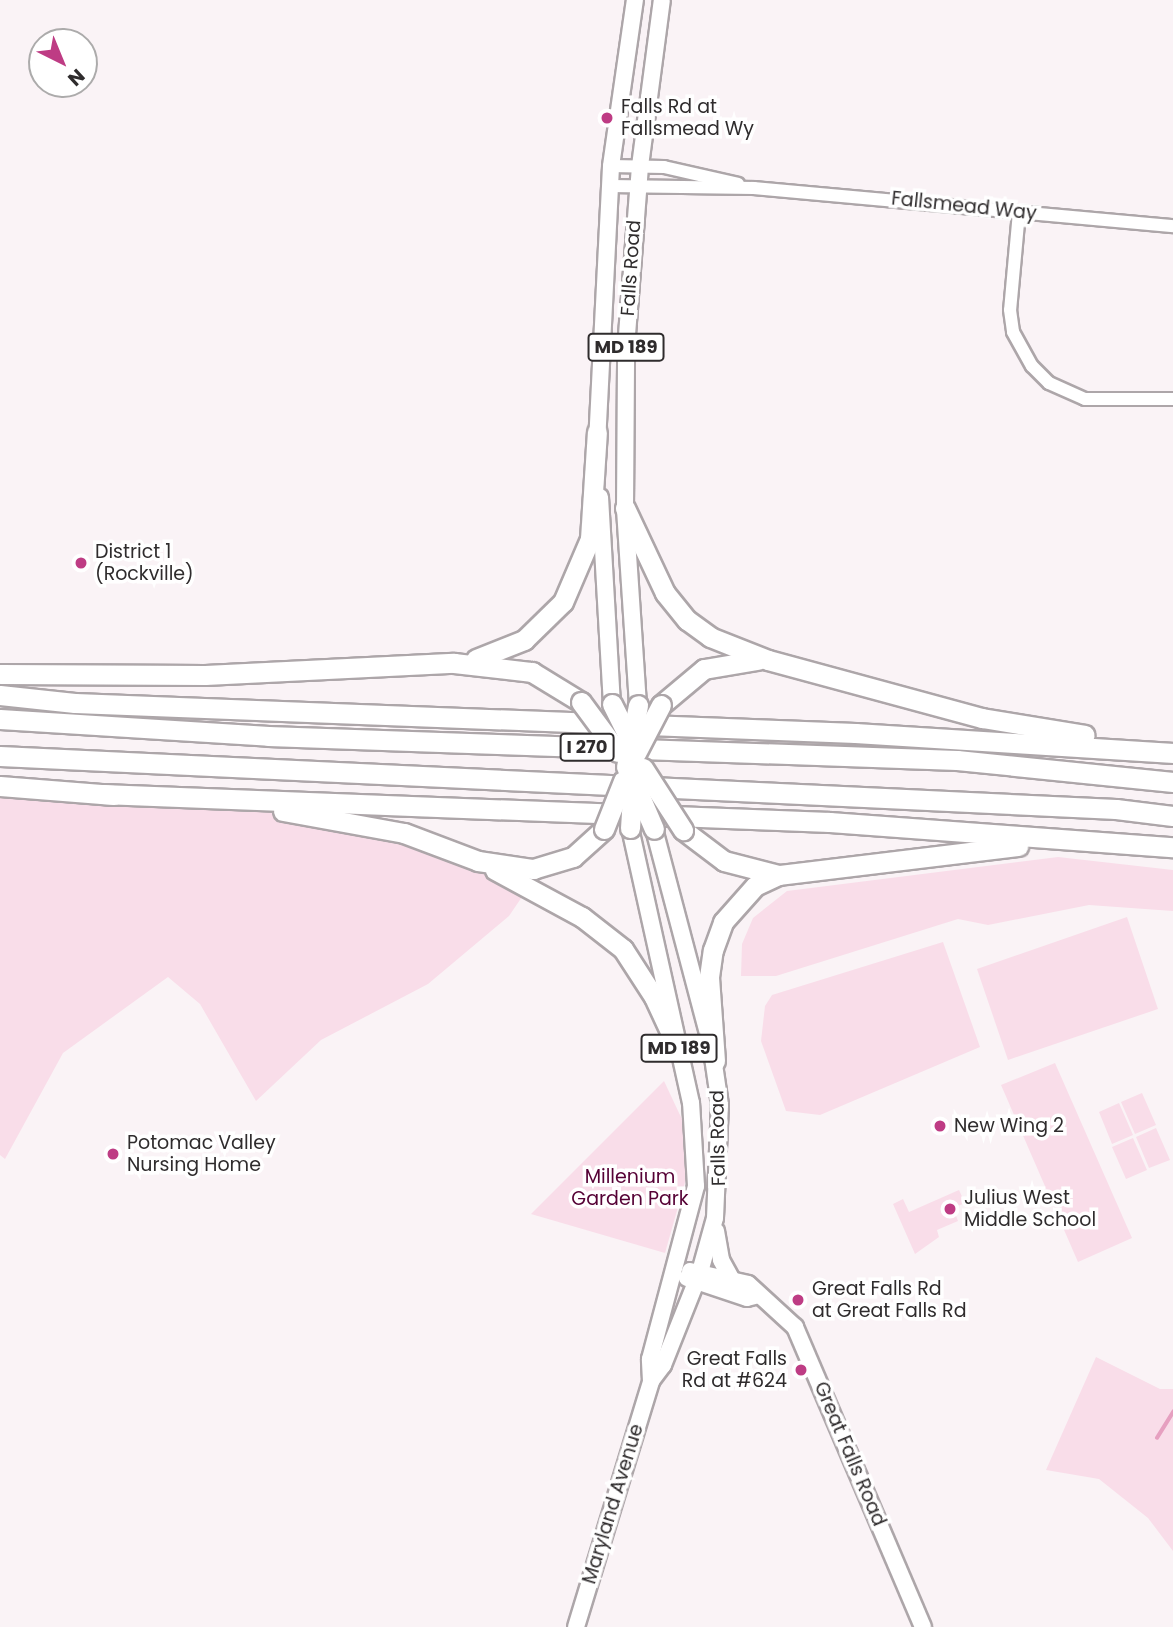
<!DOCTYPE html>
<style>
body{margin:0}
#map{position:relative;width:1173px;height:1627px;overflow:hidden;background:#faf3f6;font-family:Poppins,sans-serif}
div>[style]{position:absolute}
.green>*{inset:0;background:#f9dde9}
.stream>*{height:3.5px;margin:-1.75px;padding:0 1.75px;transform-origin:1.75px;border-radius:1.75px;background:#e6a0c0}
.roads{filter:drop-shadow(2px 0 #ada6a9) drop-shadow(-2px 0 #ada6a9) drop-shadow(0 2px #ada6a9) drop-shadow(0 -2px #ada6a9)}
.minor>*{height:12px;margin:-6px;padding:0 6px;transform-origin:6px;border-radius:6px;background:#fff}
.major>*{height:16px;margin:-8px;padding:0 8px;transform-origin:8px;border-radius:8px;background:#fff}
.highway>*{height:19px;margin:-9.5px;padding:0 9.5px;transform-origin:9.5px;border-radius:9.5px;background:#fff}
.bridges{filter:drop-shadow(2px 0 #ada6a9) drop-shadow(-2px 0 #ada6a9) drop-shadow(0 2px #ada6a9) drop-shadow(0 -2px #ada6a9)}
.highway-bridge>*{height:19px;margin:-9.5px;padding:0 9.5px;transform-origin:9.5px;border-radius:9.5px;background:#fff}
.dots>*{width:19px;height:19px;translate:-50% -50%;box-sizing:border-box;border:4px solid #fff;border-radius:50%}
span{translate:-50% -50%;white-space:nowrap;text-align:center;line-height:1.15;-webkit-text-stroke:7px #fff;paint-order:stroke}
.shield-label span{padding:2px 5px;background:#fff;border:2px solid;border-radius:5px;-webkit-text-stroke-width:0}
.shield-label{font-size:18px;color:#2f2c2d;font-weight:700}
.poi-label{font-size:19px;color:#2f2c2d}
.left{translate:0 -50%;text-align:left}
.right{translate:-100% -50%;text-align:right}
.street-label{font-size:19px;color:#2f2c2d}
.park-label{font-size:19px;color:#550135}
.north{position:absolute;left:28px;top:28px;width:70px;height:70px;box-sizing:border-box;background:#fff;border:2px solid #acabab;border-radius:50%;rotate:137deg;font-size:19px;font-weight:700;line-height:28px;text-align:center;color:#2f2c2d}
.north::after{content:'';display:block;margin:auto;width:24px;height:32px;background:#be3c84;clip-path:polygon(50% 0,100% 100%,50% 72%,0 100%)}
</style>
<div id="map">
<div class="green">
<i style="clip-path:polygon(0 786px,251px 805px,404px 833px,528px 888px,509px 916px,428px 984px,321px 1040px,256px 1101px,200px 1004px,168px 977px,63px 1053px,5px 1159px,0 1155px)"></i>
<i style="clip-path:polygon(1058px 857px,1173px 870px,1173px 911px,1089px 905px,988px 925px,958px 919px,776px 976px,741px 976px,742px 944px,753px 918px,787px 891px)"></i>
<i style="clip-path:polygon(1127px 917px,1158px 1009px,1008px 1060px,977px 969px)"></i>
<i style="clip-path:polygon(943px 942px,980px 1047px,820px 1115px,786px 1111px,761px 1041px,765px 1006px,772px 995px)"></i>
<i style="clip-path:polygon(1055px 1063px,1132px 1238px,1078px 1262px,1001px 1085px)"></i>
<i style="clip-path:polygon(664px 1081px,695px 1147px,665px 1253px,531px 1214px)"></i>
<i style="clip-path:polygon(1142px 1093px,1156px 1125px,1135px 1134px,1121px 1102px)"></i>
<i style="clip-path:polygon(1119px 1103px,1133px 1135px,1112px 1144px,1099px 1112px)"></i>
<i style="clip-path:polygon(1156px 1128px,1170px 1160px,1149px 1168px,1136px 1137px)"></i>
<i style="clip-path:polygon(1133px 1138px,1147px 1170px,1126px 1179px,1112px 1147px)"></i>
<i style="clip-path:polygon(959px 1190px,965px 1203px,953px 1208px,958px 1221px,937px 1230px,939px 1237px,915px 1254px,893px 1204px,903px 1199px,909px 1212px)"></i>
<i style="clip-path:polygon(1096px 1357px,1160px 1389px,1173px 1389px,1173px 1551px,1148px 1518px,1099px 1479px,1046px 1470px)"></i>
</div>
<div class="stream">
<i style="left:1157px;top:1438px;width:31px;rotate:-58deg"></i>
</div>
<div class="roads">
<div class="minor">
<i style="left:611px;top:166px;width:53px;rotate:1.1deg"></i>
<i style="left:664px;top:167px;width:76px;rotate:12.9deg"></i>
<i style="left:610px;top:186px;width:144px;rotate:0.8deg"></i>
<i style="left:754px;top:188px;width:421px;rotate:5.2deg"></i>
<i style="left:1019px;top:212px;width:98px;rotate:95.2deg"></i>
<i style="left:1010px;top:310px;width:22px;rotate:82deg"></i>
<i style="left:1013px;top:332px;width:39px;rotate:61deg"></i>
<i style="left:1032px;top:366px;width:24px;rotate:45deg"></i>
<i style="left:1049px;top:383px;width:39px;rotate:24deg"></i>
<i style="left:1085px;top:399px;width:88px"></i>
</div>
<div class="major">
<i style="left:597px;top:443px;width:277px;rotate:-87.1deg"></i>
<i style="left:611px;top:166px;width:168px;rotate:-81.8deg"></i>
<i style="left:600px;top:497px;width:207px;rotate:86.7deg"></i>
<i style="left:638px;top:705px;width:197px;rotate:-93.8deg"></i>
<i style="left:625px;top:508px;width:160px;rotate:-89.6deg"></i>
<i style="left:626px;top:348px;width:183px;rotate:-85.6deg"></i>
<i style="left:640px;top:166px;width:167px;rotate:-82.5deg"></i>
<i style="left:654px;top:829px;width:208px;rotate:75.2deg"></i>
<i style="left:716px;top:1231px;width:29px;rotate:80deg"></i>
<i style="left:721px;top:1260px;width:21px;rotate:61deg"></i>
<i style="left:690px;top:1271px;width:59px;rotate:12.6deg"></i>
<i style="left:748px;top:1284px;width:64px;rotate:42.5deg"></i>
<i style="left:795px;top:1327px;width:326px;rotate:66.9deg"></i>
<i style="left:687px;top:1278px;width:63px;rotate:18.4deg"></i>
<i style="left:747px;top:1298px;width:12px;rotate:-14deg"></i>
<i style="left:651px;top:1381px;width:20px;rotate:-53deg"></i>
<i style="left:663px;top:1365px;width:100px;rotate:-68.3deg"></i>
<i style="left:700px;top:1272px;width:56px;rotate:-74.5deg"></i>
<i style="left:715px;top:1218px;width:113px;rotate:-87.5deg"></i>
<i style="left:720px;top:1105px;width:55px;rotate:-98.4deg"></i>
<i style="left:576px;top:1627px;width:257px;rotate:-73deg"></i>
<i style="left:651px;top:1381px;width:22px;rotate:-93deg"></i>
<i style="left:650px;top:1359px;width:179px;rotate:-75.1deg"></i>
<i style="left:696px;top:1186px;width:83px;rotate:-93.4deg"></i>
<i style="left:691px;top:1103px;width:282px;rotate:-102.5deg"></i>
</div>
<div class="highway">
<i style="left:625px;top:508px;width:94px;rotate:64.8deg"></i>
<i style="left:665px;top:593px;width:35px;rotate:51deg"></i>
<i style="left:687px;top:620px;width:29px;rotate:36deg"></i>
<i style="left:710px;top:637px;width:62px;rotate:21.6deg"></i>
<i style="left:768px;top:660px;width:222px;rotate:15.2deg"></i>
<i style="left:982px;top:718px;width:104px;rotate:9.4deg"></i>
<i style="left:476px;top:659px;width:52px;rotate:-21.6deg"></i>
<i style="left:524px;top:640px;width:54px;rotate:-44.3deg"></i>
<i style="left:563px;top:602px;width:69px;rotate:-66.8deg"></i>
<i style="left:590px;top:539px;width:107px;rotate:-86.3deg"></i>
<i style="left:0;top:674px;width:205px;rotate:0.3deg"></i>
<i style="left:205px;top:675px;width:249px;rotate:-2.8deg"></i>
<i style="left:454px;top:663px;width:79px;rotate:6.6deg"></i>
<i style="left:532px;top:672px;width:57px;rotate:31.5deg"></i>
<i style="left:0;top:695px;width:75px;rotate:6.1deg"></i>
<i style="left:75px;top:703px;width:781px;rotate:2.2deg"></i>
<i style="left:855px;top:733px;width:319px;rotate:3.6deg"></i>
<i style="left:661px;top:705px;width:56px;rotate:-39.9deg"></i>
<i style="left:704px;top:669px;width:54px;rotate:-9.6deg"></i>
<i style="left:0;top:719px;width:269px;rotate:3.6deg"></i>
<i style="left:268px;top:736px;width:689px;rotate:1.99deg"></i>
<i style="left:957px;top:760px;width:217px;rotate:5.8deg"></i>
<i style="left:0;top:756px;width:1117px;rotate:2.72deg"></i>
<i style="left:1116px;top:809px;width:57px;rotate:7deg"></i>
<i style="left:0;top:786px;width:114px;rotate:4.5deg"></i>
<i style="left:102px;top:794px;width:728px;rotate:2.21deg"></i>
<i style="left:829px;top:822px;width:345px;rotate:4.2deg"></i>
<i style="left:283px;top:811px;width:123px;rotate:10.3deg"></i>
<i style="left:404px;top:833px;width:79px;rotate:20.7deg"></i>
<i style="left:478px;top:861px;width:56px;rotate:8.3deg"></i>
<i style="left:533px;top:869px;width:42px;rotate:-16.7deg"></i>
<i style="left:573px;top:857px;width:42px;rotate:-42.1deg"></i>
<i style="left:683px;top:830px;width:51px;rotate:37.1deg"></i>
<i style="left:724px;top:861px;width:56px;rotate:14.5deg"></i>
<i style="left:495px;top:870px;width:99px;rotate:28.4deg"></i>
<i style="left:582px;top:917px;width:52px;rotate:38deg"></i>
<i style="left:623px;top:949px;width:57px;rotate:57.1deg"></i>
<i style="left:654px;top:997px;width:62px;rotate:65.1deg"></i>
<i style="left:715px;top:1061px;width:84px;rotate:-94.1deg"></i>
<i style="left:709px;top:977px;width:27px;rotate:-82deg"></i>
<i style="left:713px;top:950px;width:30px;rotate:-70deg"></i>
<i style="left:723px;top:922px;width:48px;rotate:-48.4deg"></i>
<i style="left:755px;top:886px;width:26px;rotate:-25deg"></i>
<i style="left:779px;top:875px;width:241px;rotate:-6.9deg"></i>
</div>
</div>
<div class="bridges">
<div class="highway-bridge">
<i style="left:581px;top:702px;width:62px;rotate:53.5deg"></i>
<i style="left:612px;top:704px;width:45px;rotate:63.4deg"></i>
<i style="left:636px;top:753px;width:54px;rotate:-62.5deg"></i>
<i style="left:626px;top:767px;width:63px;rotate:-79deg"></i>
<i style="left:643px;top:768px;width:74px;rotate:57.2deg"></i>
<i style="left:633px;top:780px;width:53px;rotate:66.8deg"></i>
<i style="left:630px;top:828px;width:47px;rotate:-86.3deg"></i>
<i style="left:604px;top:829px;width:52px;rotate:-68.4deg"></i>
</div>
</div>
<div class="dots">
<i style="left:607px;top:118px;background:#be3c84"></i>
<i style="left:81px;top:563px;background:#be3c84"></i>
<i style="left:940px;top:1126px;background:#be3c84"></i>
<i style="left:113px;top:1154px;background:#be3c84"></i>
<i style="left:950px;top:1209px;background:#be3c84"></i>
<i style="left:798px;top:1300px;background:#be3c84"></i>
<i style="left:801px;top:1370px;background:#be3c84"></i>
</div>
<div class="shield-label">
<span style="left:626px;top:347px">MD 189</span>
<span style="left:587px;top:747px">I 270</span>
<span style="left:679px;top:1048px">MD 189</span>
</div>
<div class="poi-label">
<span class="left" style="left:621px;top:118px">Falls Rd at<br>Fallsmead Wy</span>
<span class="left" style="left:95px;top:563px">District 1<br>(Rockville)</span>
<span class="left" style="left:954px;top:1126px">New Wing 2</span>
<span class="left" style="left:127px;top:1154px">Potomac Valley<br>Nursing Home</span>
<span class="left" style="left:964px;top:1209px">Julius West<br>Middle School</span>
<span class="left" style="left:812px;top:1300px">Great Falls Rd<br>at Great Falls Rd</span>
<span class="right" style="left:787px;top:1370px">Great Falls<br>Rd at #624</span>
</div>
<div class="street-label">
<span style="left:964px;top:206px;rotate:6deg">Fallsmead Way</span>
<span style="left:631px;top:268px;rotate:-86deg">Falls Road</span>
<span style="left:718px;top:1138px;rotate:-91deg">Falls Road</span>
<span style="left:850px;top:1454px;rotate:67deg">Great Falls Road</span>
<span style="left:613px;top:1504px;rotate:-73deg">Maryland Avenue</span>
</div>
<div class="park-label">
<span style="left:630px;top:1188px">Millenium<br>Garden Park</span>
</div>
<div class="north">N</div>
</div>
